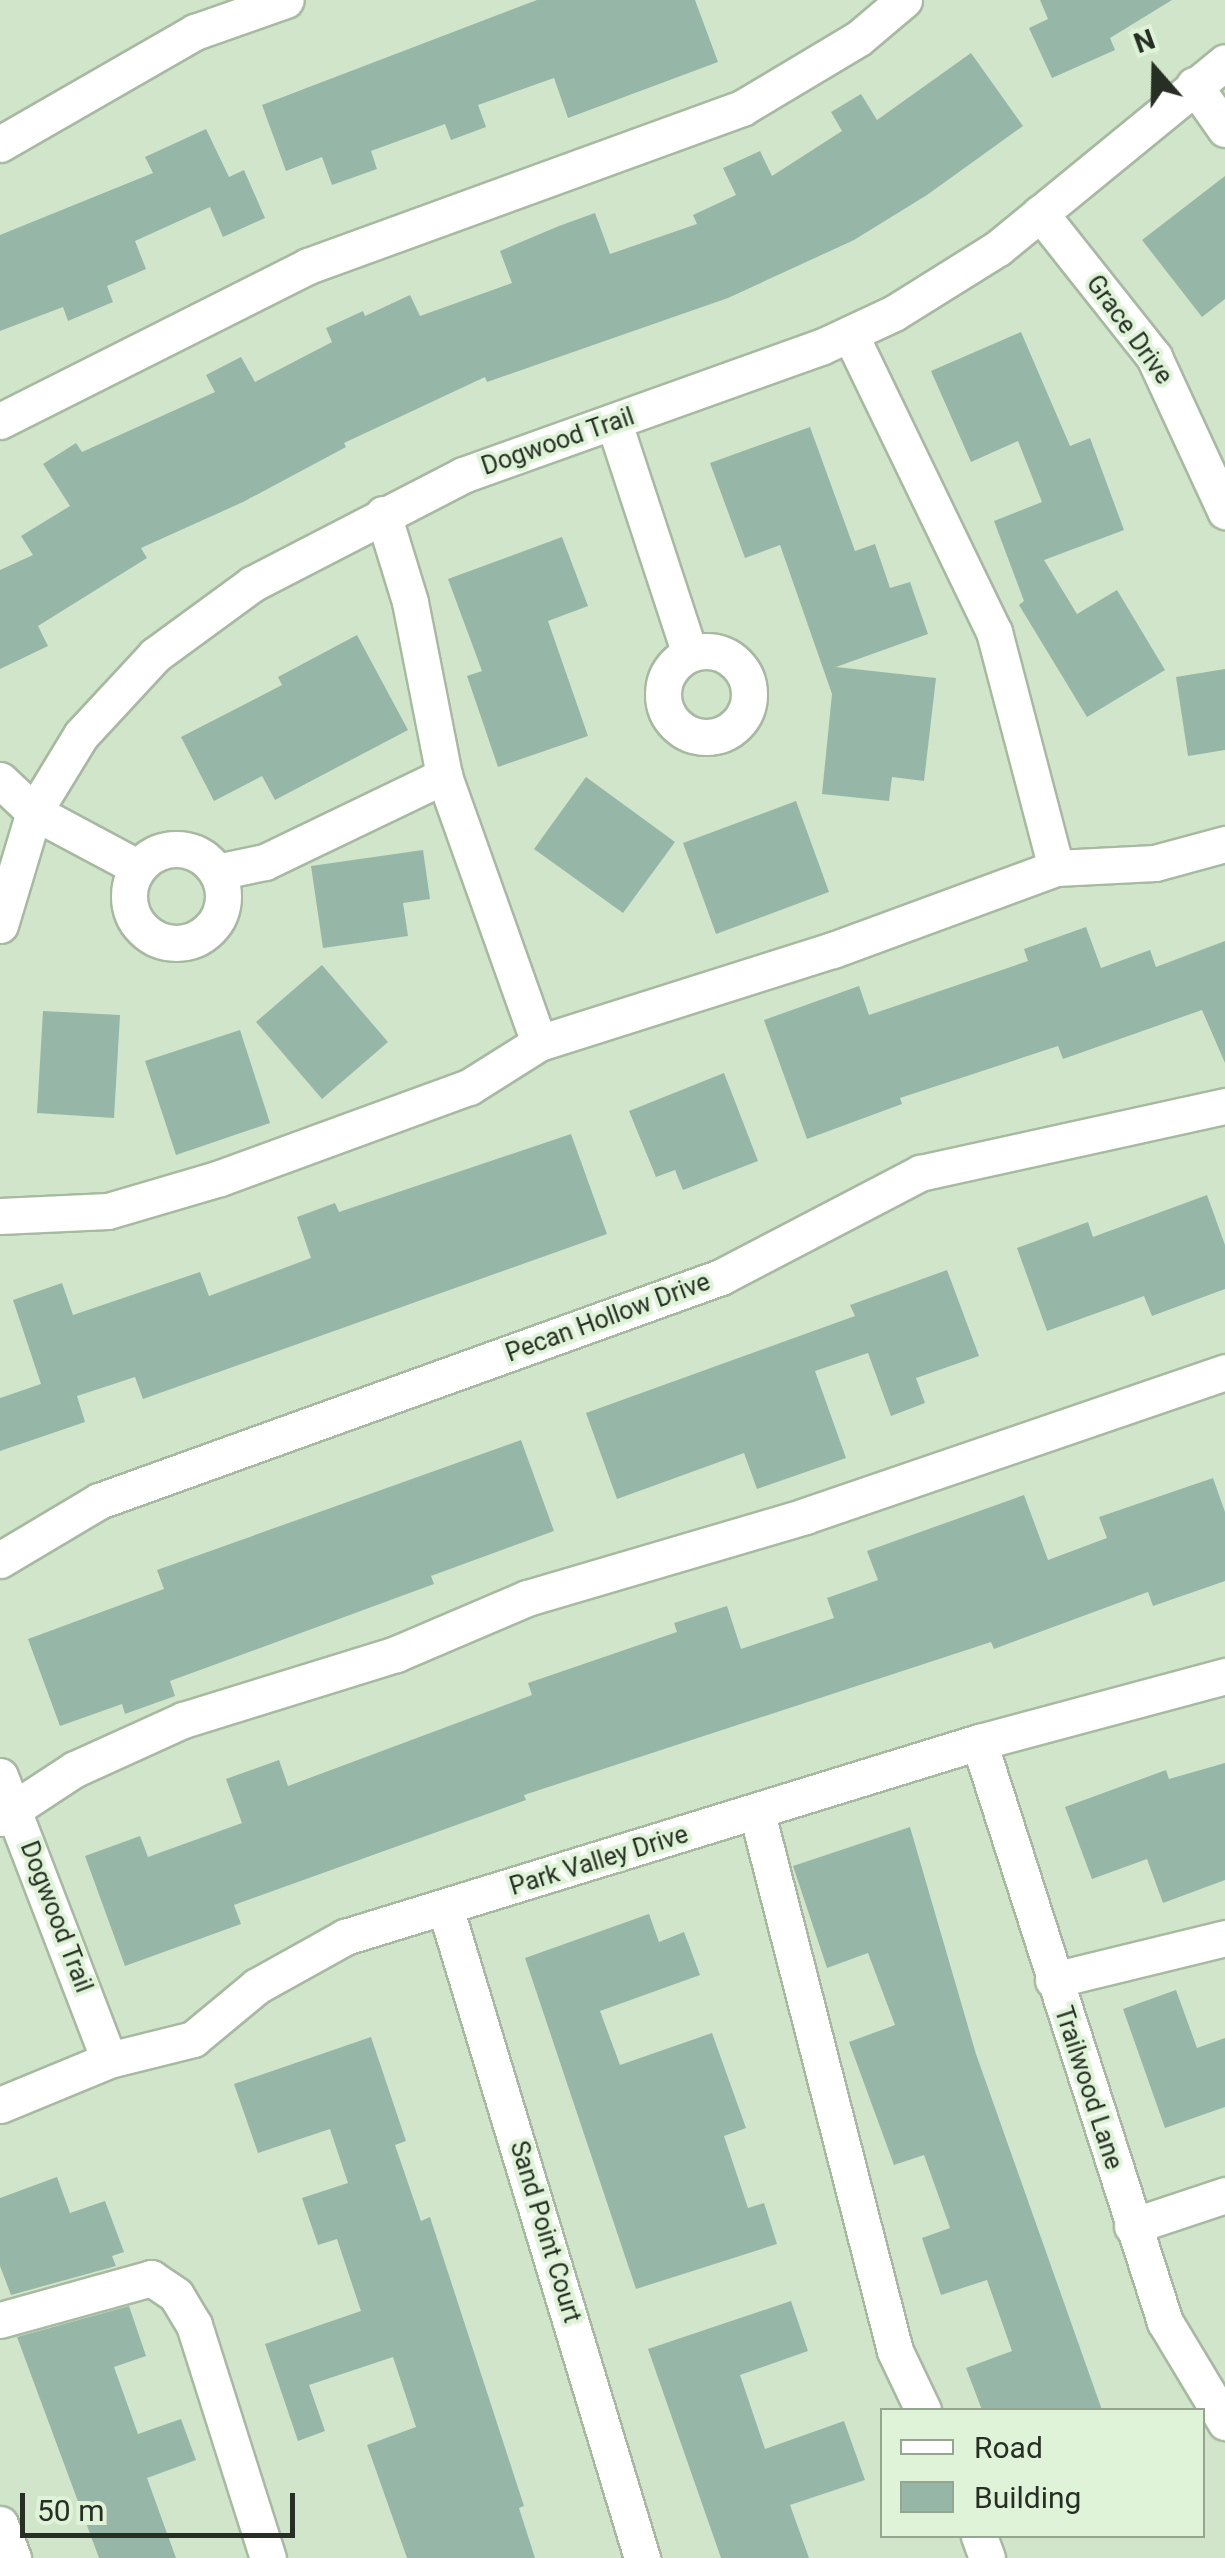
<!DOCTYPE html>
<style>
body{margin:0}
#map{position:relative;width:1225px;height:2558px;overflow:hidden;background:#d1e5ca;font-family:Roboto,sans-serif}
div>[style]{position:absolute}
.building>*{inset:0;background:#96b7a8}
.roads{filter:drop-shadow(2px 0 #a7baa1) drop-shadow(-2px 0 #a7baa1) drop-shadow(0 2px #a7baa1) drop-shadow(0 -2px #a7baa1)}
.minor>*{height:35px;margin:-17.5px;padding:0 17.5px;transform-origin:17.5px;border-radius:17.5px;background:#fff}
.minor>.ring{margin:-17.5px;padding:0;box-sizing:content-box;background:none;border:35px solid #fff;border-radius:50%}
span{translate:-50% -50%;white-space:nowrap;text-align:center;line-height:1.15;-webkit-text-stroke:8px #def3d7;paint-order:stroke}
.street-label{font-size:25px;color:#272f25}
.legend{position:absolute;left:880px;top:2408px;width:325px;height:130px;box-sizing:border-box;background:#def3d7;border:2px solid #95a590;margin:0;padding:12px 18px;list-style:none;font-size:30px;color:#272f25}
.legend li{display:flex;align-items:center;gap:20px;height:50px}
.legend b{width:50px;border:2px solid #95a590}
.north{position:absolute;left:1105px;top:20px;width:100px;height:100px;-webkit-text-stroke:8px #def3d7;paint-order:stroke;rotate:340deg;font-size:28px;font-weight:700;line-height:40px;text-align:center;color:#272f25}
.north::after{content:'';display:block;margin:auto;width:35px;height:45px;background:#272f25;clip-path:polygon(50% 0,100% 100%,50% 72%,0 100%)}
.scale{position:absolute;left:20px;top:2493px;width:275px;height:45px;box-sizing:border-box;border:5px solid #272f25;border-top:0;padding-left:12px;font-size:30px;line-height:35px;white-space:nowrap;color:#272f25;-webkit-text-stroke:8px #def3d7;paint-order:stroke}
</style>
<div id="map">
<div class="building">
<i style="clip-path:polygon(537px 0,695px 0,718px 62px,568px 118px,554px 78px,478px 105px,486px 127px,451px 140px,445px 124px,371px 151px,377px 169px,332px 185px,322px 157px,286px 171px,262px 105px)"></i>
<i style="clip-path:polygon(1040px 0,1172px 0,1110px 38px,1115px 50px,1052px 78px,1029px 28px,1048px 19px)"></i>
<i style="clip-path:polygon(971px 53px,1023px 126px,927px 195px,854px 240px,728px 298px,487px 382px,485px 377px,344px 443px,346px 447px,243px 502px,141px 548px,147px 558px,38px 626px,48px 646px,0 669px,0 570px,33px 555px,21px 536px,70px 506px,43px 464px,76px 443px,82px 452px,215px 392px,206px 375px,241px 357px,255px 382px,332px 342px,326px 328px,363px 311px,365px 316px,410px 295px,420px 316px,512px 283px,500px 251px,559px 226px,595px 213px,610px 254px,697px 224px,693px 215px,736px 195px,723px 168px,760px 151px,772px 176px,842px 131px,831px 112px,861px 94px,877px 120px)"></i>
<i style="clip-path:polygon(206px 129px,229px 177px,244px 170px,265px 218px,223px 237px,210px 207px,135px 241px,146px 269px,107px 286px,113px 302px,68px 321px,63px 307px,0 331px,0 235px,153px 173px,145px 157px)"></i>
<i style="clip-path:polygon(1225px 176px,1225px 299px,1202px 317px,1142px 240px)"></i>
<i style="clip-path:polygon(1021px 332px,1070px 446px,1090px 438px,1124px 530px,1044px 560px,1077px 614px,1117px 590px,1165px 670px,1087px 717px,1019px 605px,1024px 601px,994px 521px,1042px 502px,1018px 441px,971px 462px,931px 371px)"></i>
<i style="clip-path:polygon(810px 427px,855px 551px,875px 544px,890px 588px,910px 582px,928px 634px,836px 667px,936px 678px,924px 781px,892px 777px,889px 801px,822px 794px,832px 694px,780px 545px,745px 558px,710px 463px)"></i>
<i style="clip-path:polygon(562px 537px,588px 606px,548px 621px,588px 736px,498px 767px,467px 676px,482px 671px,448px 579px)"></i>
<i style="clip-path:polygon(357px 635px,408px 730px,275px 800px,262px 776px,214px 801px,181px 737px,282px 685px,278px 677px)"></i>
<i style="clip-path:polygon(1225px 669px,1225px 750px,1188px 756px,1176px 677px)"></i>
<i style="clip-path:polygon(586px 777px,675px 842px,623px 913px,534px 849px)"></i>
<i style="clip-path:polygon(796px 801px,829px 892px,716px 934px,683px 843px)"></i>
<i style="clip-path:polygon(423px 850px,430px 899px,403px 903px,408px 936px,323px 948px,311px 866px)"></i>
<i style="clip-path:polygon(1086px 927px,1101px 968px,1150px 950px,1156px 967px,1225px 941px,1225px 1063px,1202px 1010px,1063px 1059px,1058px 1046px,900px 1098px,902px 1104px,807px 1139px,764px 1020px,859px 986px,869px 1015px,1028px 961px,1024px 949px)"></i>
<i style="clip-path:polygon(322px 965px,388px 1042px,322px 1099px,256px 1022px)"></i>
<i style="clip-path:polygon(43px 1011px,120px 1015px,114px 1118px,37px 1113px)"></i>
<i style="clip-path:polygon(240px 1030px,270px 1123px,176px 1155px,145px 1061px)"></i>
<i style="clip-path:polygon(724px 1073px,758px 1161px,683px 1190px,675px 1170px,656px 1177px,629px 1111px)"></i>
<i style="clip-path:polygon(571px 1134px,607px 1234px,143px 1399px,135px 1377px,77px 1396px,85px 1422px,0 1451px,0 1398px,41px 1384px,13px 1300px,62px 1283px,73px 1315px,200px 1272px,209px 1296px,311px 1258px,297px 1217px,335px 1203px,339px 1212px)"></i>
<i style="clip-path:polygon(1207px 1195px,1225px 1245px,1225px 1289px,1152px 1316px,1144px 1296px,1047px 1331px,1017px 1248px,1088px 1222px,1093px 1237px)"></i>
<i style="clip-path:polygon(947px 1270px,979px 1356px,916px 1378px,925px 1403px,891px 1416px,868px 1353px,815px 1371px,846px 1458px,757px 1489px,744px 1453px,617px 1499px,586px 1413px,855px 1316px,850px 1305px)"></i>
<i style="clip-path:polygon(521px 1440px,554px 1531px,431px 1576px,434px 1584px,170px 1681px,175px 1696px,125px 1714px,122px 1704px,60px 1726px,28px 1639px,164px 1589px,157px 1570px)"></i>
<i style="clip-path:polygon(1213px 1478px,1225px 1512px,1225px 1581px,1153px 1606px,1148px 1592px,994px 1649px,991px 1642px,524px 1795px,526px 1800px,234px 1905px,241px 1924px,125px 1966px,85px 1856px,140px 1836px,148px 1857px,242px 1823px,226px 1779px,279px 1760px,288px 1786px,532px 1695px,528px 1683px,677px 1632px,674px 1623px,727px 1606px,741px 1649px,834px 1618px,827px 1598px,878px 1580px,867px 1551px,1024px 1495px,1048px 1560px,1107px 1538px,1099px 1517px)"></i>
<i style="clip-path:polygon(1225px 1763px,1225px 1880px,1163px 1903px,1147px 1859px,1092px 1879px,1065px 1807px,1166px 1770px,1169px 1779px)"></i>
<i style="clip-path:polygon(910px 1827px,976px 2054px,1102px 2410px,982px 2410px,966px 2368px,1012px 2351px,987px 2280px,941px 2295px,922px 2238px,950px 2228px,924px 2155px,894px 2165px,849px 2042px,895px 2025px,868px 1953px,827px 1968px,793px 1866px)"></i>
<i style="clip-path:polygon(649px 1914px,659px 1942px,684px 1932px,700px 1975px,600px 2011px,620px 2065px,712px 2033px,746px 2128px,724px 2136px,748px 2208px,764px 2203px,777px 2244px,636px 2289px,525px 1958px)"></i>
<i style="clip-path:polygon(1176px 1990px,1197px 2048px,1225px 2038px,1225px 2107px,1165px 2128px,1123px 2009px)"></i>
<i style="clip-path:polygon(371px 2037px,406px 2141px,395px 2145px,421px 2221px,430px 2217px,524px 2506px,519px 2508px,535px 2558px,407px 2558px,367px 2445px,416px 2427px,393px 2357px,309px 2385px,325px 2431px,298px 2441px,265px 2344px,361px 2311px,337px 2239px,318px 2245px,302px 2198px,348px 2183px,330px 2129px,258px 2153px,234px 2084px)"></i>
<i style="clip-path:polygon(57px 2177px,70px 2213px,105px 2201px,124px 2252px,112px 2256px,116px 2266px,11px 2295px,0 2266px,0 2198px)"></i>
<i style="clip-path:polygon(791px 2301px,808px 2351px,740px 2375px,765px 2449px,844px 2421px,865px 2480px,790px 2505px,809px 2558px,721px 2558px,648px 2349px)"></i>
<i style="clip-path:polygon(129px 2306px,146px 2356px,114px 2367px,138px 2434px,181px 2419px,196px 2460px,147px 2478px,176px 2558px,99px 2558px,17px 2337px)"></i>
</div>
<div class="roads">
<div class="minor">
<i style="left:1194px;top:85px;width:54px;rotate:54.8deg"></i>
<i style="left:0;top:144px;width:225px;rotate:-29.9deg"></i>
<i style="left:195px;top:32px;width:96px;rotate:-19.4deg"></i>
<i style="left:1040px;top:213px;width:184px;rotate:51.6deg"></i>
<i style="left:1154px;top:357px;width:170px;rotate:65.2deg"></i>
<i style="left:0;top:421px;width:345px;rotate:-26.7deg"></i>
<i style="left:308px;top:266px;width:462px;rotate:-20deg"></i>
<i style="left:742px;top:108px;width:136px;rotate:-30.9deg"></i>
<i style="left:859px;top:38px;width:59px;rotate:-40.2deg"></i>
<i style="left:614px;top:423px;width:243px;rotate:71.8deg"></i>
<i style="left:383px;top:514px;width:92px;rotate:72.9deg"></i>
<i style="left:410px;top:602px;width:177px;rotate:78.9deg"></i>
<i style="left:444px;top:776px;width:283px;rotate:70.4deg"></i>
<i class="ring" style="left:663px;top:651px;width:51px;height:51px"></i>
<i style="left:0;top:780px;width:47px;rotate:43.3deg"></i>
<i style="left:34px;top:812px;width:117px;rotate:28.1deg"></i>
<i class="ring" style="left:129px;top:849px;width:59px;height:59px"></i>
<i style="left:1056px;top:868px;width:99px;rotate:-2.9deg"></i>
<i style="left:1155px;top:863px;width:73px;rotate:-15.2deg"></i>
<i style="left:217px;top:872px;width:49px;rotate:-11.8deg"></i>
<i style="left:265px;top:862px;width:199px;rotate:-25.7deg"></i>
<i style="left:0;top:925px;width:118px;rotate:-73.3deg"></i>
<i style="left:34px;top:812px;width:90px;rotate:-58.6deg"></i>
<i style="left:81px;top:735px;width:109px;rotate:-47.2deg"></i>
<i style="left:155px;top:655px;width:120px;rotate:-36.2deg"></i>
<i style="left:252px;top:584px;width:237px;rotate:-27.3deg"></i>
<i style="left:463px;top:475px;width:380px;rotate:-19.7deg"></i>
<i style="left:821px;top:347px;width:81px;rotate:-25deg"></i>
<i style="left:894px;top:313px;width:123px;rotate:-32deg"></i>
<i style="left:998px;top:248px;width:293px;rotate:-39.3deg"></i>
<i style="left:0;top:1216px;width:108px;rotate:-2.7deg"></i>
<i style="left:108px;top:1211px;width:117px;rotate:-16.4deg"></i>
<i style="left:220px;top:1178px;width:265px;rotate:-20.1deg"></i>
<i style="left:469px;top:1087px;width:83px;rotate:-32.2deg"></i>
<i style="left:539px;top:1043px;width:308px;rotate:-17.6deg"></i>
<i style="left:833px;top:950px;width:238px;rotate:-20.2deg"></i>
<i style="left:1056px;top:868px;width:244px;rotate:-104.7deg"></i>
<i style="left:994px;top:632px;width:331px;rotate:-115.8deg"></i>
<i style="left:0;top:1560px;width:115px;rotate:-30.8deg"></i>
<i style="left:99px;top:1501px;width:661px;rotate:-19.81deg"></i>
<i style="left:721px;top:1277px;width:225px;rotate:-27.6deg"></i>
<i style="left:920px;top:1173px;width:312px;rotate:-12.4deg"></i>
<i style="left:979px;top:1742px;width:609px;rotate:72.22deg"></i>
<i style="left:1165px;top:2322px;width:117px;rotate:59deg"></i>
<i style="left:0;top:1776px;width:304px;rotate:69deg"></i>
<i style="left:757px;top:1813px;width:555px;rotate:75.61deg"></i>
<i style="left:895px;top:2351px;width:65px;rotate:64.6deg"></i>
<i style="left:0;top:1818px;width:90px;rotate:-33.2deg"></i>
<i style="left:75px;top:1769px;width:119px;rotate:-24.4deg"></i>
<i style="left:183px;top:1720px;width:223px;rotate:-17.2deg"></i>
<i style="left:396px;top:1654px;width:142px;rotate:-23.1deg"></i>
<i style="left:527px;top:1598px;width:290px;rotate:-16.4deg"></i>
<i style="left:805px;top:1516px;width:444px;rotate:-18.9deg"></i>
<i style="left:445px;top:1907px;width:680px;rotate:73.16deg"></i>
<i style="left:1053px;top:1980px;width:177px;rotate:-13.7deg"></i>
<i style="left:0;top:2105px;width:118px;rotate:-22.4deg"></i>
<i style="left:109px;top:2060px;width:87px;rotate:-14deg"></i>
<i style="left:193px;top:2039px;width:83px;rotate:-39.6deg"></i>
<i style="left:257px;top:1986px;width:101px;rotate:-29.1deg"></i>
<i style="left:345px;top:1937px;width:663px;rotate:-17.1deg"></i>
<i style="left:979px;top:1742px;width:255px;rotate:-15deg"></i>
<i style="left:1132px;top:2226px;width:98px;rotate:-18.4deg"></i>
<i style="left:0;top:2320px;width:157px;rotate:-15.5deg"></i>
<i style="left:151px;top:2278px;width:30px;rotate:34deg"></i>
<i style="left:176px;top:2295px;width:35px;rotate:59deg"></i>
<i style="left:194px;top:2325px;width:244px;rotate:72.4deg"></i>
<i style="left:0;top:2524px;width:36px;rotate:69deg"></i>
<i style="left:979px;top:2536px;width:23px;rotate:70deg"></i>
</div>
</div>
<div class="street-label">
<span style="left:1129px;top:330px;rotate:54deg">Grace Drive</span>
<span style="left:558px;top:442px;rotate:-19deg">Dogwood Trail</span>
<span style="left:608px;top:1318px;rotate:-20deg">Pecan Hollow Drive</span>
<span style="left:599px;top:1861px;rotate:-17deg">Park Valley Drive</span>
<span style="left:56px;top:1917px;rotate:69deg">Dogwood Trail</span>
<span style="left:1088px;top:2088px;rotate:72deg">Trailwood Lane</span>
<span style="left:545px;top:2232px;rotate:73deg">Sand Point Court</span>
</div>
<ul class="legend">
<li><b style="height:12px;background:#fff"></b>Road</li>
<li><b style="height:28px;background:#96b7a8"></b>Building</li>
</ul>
<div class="north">N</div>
<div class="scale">50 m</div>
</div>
